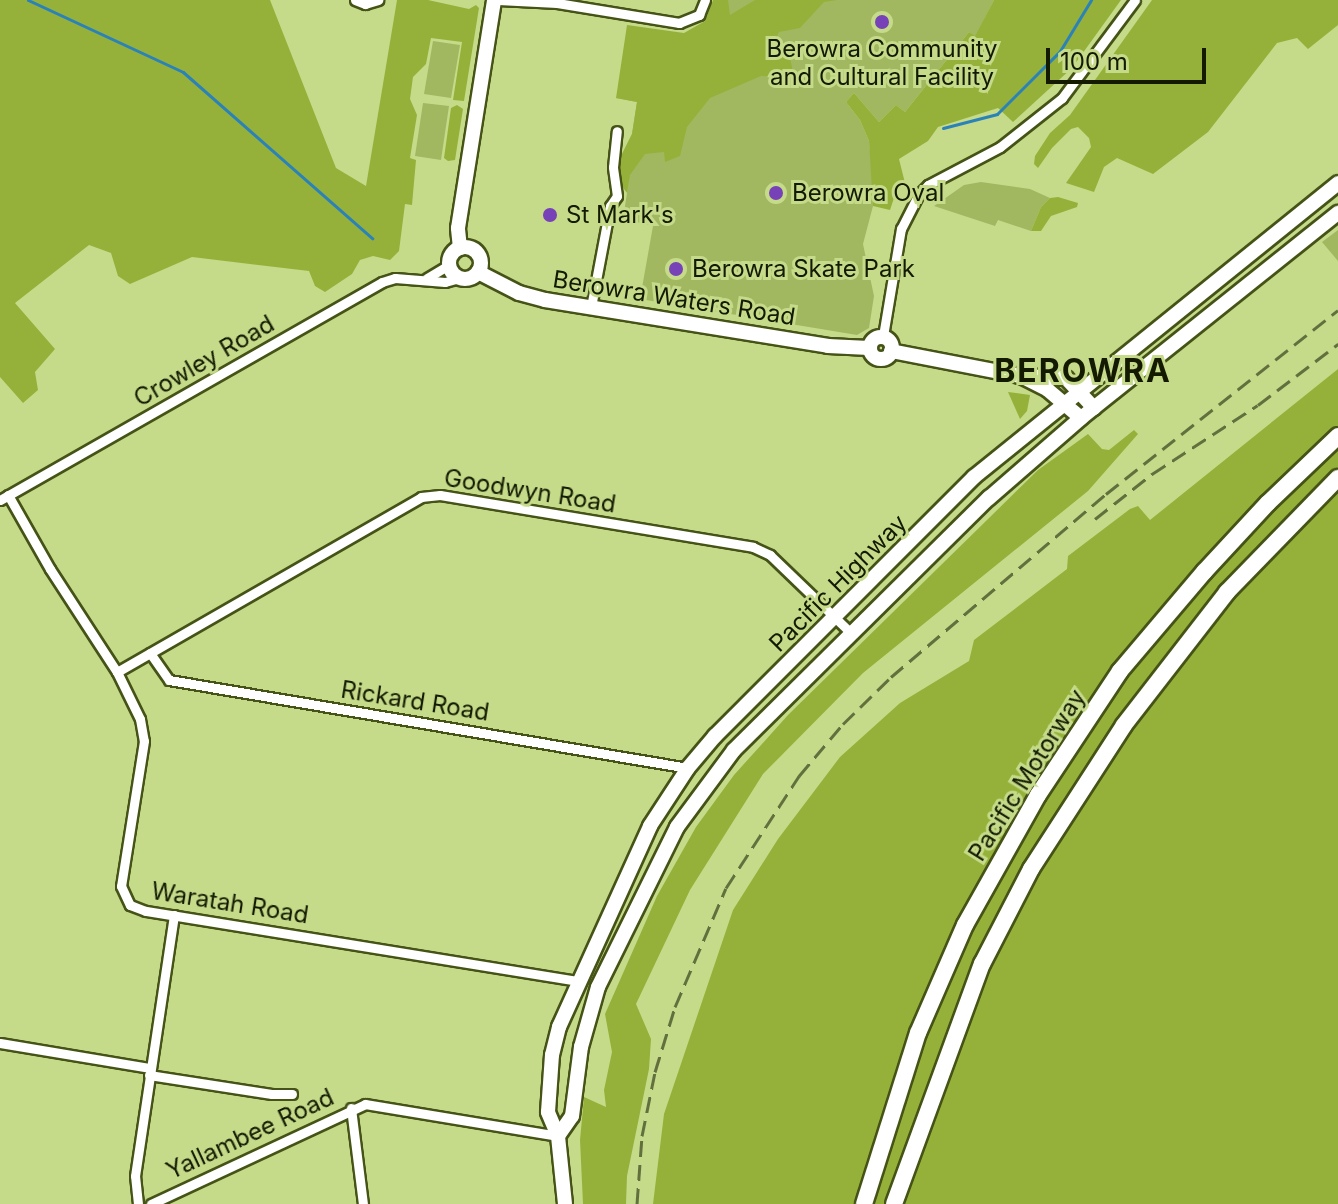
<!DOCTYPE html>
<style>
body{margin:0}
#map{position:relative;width:1338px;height:1204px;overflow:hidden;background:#c5db8a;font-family:Inter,sans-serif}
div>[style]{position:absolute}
.green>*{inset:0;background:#a1b860}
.forest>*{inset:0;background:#96b13a}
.stream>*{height:3px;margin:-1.5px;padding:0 1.5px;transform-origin:1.5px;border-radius:1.5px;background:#2b82b9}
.roads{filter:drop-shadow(2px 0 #455316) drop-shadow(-2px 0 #455316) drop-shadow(0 2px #455316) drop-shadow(0 -2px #455316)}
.minor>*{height:9px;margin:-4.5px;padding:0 4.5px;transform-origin:4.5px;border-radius:4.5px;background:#fff}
.primary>*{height:14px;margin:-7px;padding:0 7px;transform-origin:7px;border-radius:7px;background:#fff}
.primary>.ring{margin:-7px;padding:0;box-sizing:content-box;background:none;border:14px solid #fff;border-radius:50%}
.motorway>*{height:16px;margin:-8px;padding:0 8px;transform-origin:8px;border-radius:8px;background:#fff}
.rail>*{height:3px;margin-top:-1.5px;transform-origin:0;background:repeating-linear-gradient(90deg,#62703d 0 16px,transparent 0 24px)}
.dots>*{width:22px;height:22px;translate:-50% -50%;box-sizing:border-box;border:4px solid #c5db8a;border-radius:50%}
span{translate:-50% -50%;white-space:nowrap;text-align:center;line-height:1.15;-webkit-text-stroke:6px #c5db8a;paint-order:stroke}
.poi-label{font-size:24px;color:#131a00}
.left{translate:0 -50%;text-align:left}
.street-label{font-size:24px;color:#131a00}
.district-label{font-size:32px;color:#131a00;font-weight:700;letter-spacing:2px}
.scale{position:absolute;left:1046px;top:48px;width:160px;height:36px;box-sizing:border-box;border:4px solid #131a00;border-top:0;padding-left:10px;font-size:24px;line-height:28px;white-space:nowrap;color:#131a00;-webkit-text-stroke:6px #c5db8a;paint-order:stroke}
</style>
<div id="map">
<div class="green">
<i style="clip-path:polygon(717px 0,994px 0,975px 37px,969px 32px,905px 112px,896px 105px,879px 122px,854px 93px,846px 102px,860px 120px,869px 141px,872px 171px,873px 206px,863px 244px,874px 296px,869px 328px,857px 335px,640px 299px,653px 226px,623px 219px,627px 193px,618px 182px,616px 166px,632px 134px,637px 102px,616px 98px,709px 47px)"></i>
<i style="clip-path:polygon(433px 41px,460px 45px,451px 98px,424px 94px)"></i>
<i style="clip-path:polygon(423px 103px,449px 106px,441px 160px,415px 156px)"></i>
<i style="clip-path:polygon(981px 182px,1030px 189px,1050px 198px,1041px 207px,1031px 231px,998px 220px,995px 226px,934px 206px,964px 185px)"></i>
<i style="clip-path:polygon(1338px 230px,1338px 261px,1322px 242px)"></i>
</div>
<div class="forest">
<i style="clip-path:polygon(0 0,270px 0,336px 168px,366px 186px,397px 0,428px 0,469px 9px,476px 5px,479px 8px,464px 101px,453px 100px,462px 42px,431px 38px,426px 64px,413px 77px,410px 99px,417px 115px,410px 158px,416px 160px,412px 205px,405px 204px,399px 251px,390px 260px,373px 256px,360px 260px,352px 274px,325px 292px,315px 286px,309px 271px,192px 257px,130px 284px,118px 276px,111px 253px,89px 245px,15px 303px,55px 349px,35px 372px,38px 390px,23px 403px,0 377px)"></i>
<i style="clip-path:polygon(713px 0,728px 0,730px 15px,755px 0,837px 0,824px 2px,800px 28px,779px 32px,773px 45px,789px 53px,794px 77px,761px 76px,710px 98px,687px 127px,680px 156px,665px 162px,664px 152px,645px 154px,630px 175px,627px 192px,618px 182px,616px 166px,632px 134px,637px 102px,616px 98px,627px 25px,684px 33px,705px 21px)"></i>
<i style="clip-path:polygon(994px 0,1121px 0,1072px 68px,1013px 122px,998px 108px,938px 127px,928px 141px,899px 159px,905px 183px,895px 195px,890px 210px,873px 206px,869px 141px,860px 120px,846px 102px,854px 93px,879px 122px,896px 105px,905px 112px,969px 32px,975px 36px)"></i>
<i style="clip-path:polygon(1152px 0,1338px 0,1338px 25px,1308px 49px,1297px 38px,1277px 43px,1208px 132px,1153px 174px,1117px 158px,1104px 167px,1094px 192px,1066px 183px,1091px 147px,1089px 138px,1078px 127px,1071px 129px,1052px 148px,1038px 168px,1034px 164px,1035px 156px,1050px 133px,1070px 115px)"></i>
<i style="clip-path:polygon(457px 105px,463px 109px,455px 160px,448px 161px,444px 158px,451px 108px)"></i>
<i style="clip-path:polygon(1058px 197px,1078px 203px,1077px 207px,1051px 216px,1041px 231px,1031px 231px,1041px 207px,1050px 198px)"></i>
<i style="clip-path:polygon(1338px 369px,1338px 1204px,653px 1204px,664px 1114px,733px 910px,778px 839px,840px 757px,900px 703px,969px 661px,974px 640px,1067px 569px,1068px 556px,1130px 509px,1138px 506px,1150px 520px)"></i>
<i style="clip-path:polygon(1008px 392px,1030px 395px,1027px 411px,1020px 419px)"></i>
<i style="clip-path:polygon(1134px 430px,1138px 434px,1088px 491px,863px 673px,763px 774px,690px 890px,636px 1004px,651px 1039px,649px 1069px,627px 1176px,626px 1204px,583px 1204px,580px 1140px,584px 1097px,606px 1107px,604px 1090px,612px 1052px,605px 1014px,657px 896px,696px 827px,734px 775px,788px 715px,1038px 470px,1088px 434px,1102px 449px,1109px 450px)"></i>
</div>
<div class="stream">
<i style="left:28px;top:0;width:171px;rotate:24.9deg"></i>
<i style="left:183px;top:72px;width:252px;rotate:41.3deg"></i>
<i style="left:943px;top:128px;width:56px;rotate:-14.5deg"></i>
<i style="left:997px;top:114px;width:89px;rotate:-45deg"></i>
<i style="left:1060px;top:51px;width:60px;rotate:-58.7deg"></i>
</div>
<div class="roads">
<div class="minor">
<i style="left:355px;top:0;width:11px;rotate:22deg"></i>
<i style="left:365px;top:4px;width:14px;rotate:-17deg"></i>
<i style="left:498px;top:0;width:59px;rotate:2.9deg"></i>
<i style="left:557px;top:3px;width:124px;rotate:9.3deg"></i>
<i style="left:679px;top:23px;width:22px;rotate:-22deg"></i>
<i style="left:699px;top:15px;width:16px;rotate:-68deg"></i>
<i style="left:427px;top:278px;width:26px;rotate:-31deg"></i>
<i style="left:591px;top:307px;width:103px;rotate:-79.3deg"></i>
<i style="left:610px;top:206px;width:12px;rotate:-55deg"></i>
<i style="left:617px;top:196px;width:29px;rotate:-98deg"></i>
<i style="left:613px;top:167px;width:36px;rotate:-84deg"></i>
<i style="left:883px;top:336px;width:109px;rotate:-80.5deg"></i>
<i style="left:901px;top:229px;width:38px;rotate:-63deg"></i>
<i style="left:918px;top:195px;width:14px;rotate:-45deg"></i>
<i style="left:928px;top:185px;width:81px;rotate:-27.8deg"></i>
<i style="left:1000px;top:147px;width:79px;rotate:-38.3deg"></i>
<i style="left:1062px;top:98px;width:122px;rotate:-53.3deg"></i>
<i style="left:8px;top:495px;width:85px;rotate:60.4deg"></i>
<i style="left:50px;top:569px;width:123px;rotate:57deg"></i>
<i style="left:117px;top:672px;width:52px;rotate:63.9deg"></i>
<i style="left:140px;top:719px;width:22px;rotate:80deg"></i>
<i style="left:144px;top:741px;width:147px;rotate:99deg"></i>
<i style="left:121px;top:886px;width:21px;rotate:65deg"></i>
<i style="left:130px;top:905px;width:17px;rotate:21deg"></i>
<i style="left:146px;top:911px;width:440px;rotate:9.2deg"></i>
<i style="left:0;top:500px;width:440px;rotate:-29.7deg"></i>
<i style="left:382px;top:282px;width:14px;rotate:-17deg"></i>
<i style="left:395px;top:278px;width:50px;rotate:4.6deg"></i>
<i style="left:445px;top:282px;width:15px;rotate:-16deg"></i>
<i style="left:150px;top:653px;width:33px;rotate:55deg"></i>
<i style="left:169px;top:680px;width:526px;rotate:9.62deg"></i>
<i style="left:117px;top:672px;width:351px;rotate:-29.9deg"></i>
<i style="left:421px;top:497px;width:19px;rotate:-6deg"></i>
<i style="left:440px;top:495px;width:317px;rotate:9.4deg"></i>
<i style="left:753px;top:547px;width:19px;rotate:25deg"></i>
<i style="left:770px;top:555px;width:114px;rotate:43.9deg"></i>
<i style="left:0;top:1043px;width:151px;rotate:9.5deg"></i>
<i style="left:149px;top:1075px;width:124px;rotate:8.8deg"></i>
<i style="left:272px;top:1094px;width:20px"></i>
<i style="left:351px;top:1108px;width:97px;rotate:82.9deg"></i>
<i style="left:138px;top:1204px;width:28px;rotate:-96deg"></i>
<i style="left:135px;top:1176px;width:264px;rotate:-81.5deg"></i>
<i style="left:151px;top:1204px;width:236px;rotate:-25deg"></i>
<i style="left:365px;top:1104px;width:196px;rotate:9.4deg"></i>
</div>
<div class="primary">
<i class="ring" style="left:449px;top:247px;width:18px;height:18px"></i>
<i style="left:460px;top:248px;width:20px;rotate:-96deg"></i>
<i style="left:458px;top:228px;width:231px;rotate:-81deg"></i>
<i style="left:478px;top:272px;width:46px;rotate:27.1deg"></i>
<i style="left:519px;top:293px;width:27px;rotate:15deg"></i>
<i style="left:545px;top:300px;width:287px;rotate:9.2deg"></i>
<i style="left:828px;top:346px;width:41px;rotate:2.8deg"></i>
<i class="ring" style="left:870px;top:337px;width:8px;height:8px"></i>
<i style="left:891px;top:351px;width:131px;rotate:11deg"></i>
<i style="left:1020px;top:376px;width:46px;rotate:2.5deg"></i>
<i style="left:1066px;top:378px;width:41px;rotate:47deg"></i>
<i style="left:1021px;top:376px;width:30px;rotate:27deg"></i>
<i style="left:1048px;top:390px;width:43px;rotate:40.3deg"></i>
<i style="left:558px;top:1136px;width:24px;rotate:-55deg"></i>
<i style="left:572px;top:1116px;width:70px;rotate:-82.6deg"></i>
<i style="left:581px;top:1047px;width:62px;rotate:-74.2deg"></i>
<i style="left:598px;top:987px;width:178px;rotate:-63.7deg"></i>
<i style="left:677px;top:827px;width:96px;rotate:-53.5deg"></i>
<i style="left:734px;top:750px;width:359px;rotate:-44.7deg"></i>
<i style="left:989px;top:498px;width:122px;rotate:-41deg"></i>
<i style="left:1081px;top:418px;width:329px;rotate:-38.6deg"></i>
<i style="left:565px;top:1204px;width:68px;rotate:-95.9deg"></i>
<i style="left:558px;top:1136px;width:26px;rotate:-113deg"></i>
<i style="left:548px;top:1112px;width:57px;rotate:-86deg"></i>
<i style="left:552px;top:1055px;width:29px;rotate:-76deg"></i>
<i style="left:559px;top:1027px;width:221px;rotate:-65.6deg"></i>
<i style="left:650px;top:826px;width:69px;rotate:-56.8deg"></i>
<i style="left:688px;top:768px;width:42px;rotate:-49.8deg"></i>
<i style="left:715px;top:736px;width:366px;rotate:-45deg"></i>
<i style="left:974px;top:477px;width:468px;rotate:-38.9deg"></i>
</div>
<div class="motorway">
<i style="left:864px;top:1204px;width:179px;rotate:-72.5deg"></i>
<i style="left:918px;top:1033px;width:118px;rotate:-66.5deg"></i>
<i style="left:965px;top:925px;width:149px;rotate:-60.7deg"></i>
<i style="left:1038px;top:795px;width:149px;rotate:-56.5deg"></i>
<i style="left:1120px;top:671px;width:130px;rotate:-49.7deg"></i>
<i style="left:1204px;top:572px;width:94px;rotate:-47.2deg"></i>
<i style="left:1268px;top:503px;width:97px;rotate:-43.7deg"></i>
<i style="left:894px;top:1204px;width:256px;rotate:-69.9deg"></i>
<i style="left:982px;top:964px;width:107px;rotate:-62.7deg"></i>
<i style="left:1031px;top:869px;width:171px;rotate:-57.1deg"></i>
<i style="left:1124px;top:725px;width:168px;rotate:-52.2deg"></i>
<i style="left:1227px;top:592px;width:159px;rotate:-45.8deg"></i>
</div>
</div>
<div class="rail">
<i style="left:1095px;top:519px;width:73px;rotate:-38.3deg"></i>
<i style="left:1152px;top:474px;width:126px;rotate:-33.1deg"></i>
<i style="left:1258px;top:405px;width:101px;rotate:-37.3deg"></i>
<i style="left:637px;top:1204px;width:68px;rotate:-85.8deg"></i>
<i style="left:642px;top:1136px;width:65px;rotate:-78.5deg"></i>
<i style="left:655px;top:1072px;width:68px;rotate:-72.9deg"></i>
<i style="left:675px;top:1007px;width:129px;rotate:-66.8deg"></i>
<i style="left:726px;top:888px;width:134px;rotate:-56.9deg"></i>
<i style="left:799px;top:776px;width:68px;rotate:-49.8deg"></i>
<i style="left:843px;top:724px;width:67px;rotate:-44.4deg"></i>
<i style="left:891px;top:677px;width:282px;rotate:-40.4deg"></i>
<i style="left:1106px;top:494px;width:296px;rotate:-38.4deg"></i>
</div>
<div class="dots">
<i style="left:882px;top:22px;background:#7741b7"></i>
<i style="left:776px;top:193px;background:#7741b7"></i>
<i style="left:550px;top:215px;background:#7741b7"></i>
<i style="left:676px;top:269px;background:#7741b7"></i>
</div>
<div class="poi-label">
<span style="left:882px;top:63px">Berowra Community<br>and Cultural Facility</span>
<span class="left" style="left:792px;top:193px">Berowra Oval</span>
<span class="left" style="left:566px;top:215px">St Mark's</span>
<span class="left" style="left:692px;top:269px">Berowra Skate Park</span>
</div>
<div class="street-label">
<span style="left:674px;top:298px;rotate:9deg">Berowra Waters Road</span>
<span style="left:204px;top:361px;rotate:-30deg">Crowley Road</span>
<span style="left:530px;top:491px;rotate:9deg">Goodwyn Road</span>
<span style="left:838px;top:583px;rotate:-45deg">Pacific Highway</span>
<span style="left:415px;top:701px;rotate:9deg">Rickard Road</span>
<span style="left:1027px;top:775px;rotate:-58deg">Pacific Motorway</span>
<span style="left:230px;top:903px;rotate:9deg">Waratah Road</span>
<span style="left:250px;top:1134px;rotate:-25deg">Yallambee Road</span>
</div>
<div class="district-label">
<span style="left:1083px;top:371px">BEROWRA</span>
</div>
<div class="scale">100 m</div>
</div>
